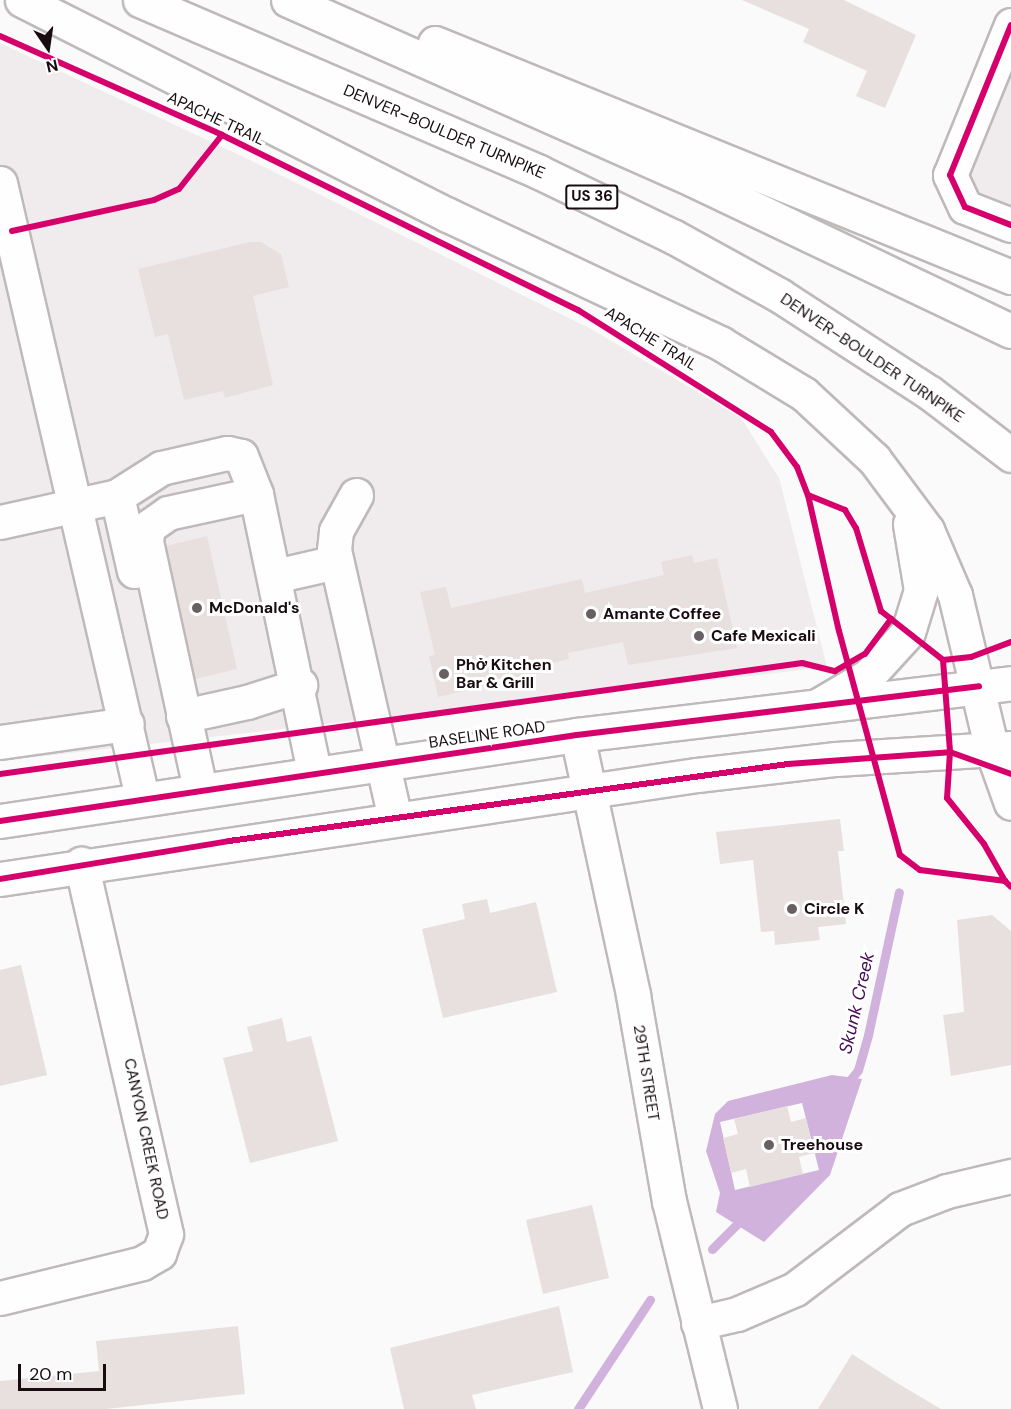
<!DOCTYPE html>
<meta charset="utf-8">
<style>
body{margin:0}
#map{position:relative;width:1011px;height:1409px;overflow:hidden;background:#fafafa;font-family:"DM Sans",sans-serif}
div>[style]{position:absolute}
.built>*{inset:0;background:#f0ebed}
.water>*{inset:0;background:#d1b2dd}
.stream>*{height:9px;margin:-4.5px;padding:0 4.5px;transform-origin:4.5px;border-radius:4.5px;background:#d1b2dd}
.building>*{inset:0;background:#e7e0df}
.roads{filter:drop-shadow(2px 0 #bfb9ba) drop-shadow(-2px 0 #bfb9ba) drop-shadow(0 2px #bfb9ba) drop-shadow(0 -2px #bfb9ba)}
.minor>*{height:33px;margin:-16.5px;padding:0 16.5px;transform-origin:16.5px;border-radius:16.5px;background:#fefefe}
.major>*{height:33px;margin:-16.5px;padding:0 16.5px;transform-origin:16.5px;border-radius:16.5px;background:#fefefe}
.highway>*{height:33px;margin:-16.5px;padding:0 16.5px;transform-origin:16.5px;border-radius:16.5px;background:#fefefe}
.cycleway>*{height:6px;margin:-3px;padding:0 3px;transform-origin:3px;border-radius:3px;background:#d6006c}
.dots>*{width:16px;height:16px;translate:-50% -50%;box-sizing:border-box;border:3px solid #fff;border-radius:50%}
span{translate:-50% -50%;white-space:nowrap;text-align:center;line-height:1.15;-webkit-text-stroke:6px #fff;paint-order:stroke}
.shield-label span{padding:2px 4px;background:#fff;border:2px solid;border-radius:4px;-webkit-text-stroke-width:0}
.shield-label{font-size:15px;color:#180c10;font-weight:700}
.street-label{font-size:16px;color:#180c10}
.poi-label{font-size:16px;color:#180c10;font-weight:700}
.left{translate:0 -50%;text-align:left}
.water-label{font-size:18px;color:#440a56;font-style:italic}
.north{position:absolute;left:18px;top:18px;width:60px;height:60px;-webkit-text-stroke:4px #fff;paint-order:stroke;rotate:167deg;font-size:16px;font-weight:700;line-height:24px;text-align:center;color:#180c10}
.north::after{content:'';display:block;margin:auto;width:21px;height:27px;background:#180c10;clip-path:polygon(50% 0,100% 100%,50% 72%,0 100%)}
.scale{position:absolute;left:18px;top:1364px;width:88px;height:27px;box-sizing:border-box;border:3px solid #180c10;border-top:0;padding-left:8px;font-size:18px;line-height:21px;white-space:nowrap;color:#180c10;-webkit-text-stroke:4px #fff;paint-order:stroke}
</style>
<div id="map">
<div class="built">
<i style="clip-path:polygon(1011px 25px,1011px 225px,974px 212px,952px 164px)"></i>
<i style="clip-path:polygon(0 43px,254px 162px,593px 330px,741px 418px,779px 478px,827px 667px,0 761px)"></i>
</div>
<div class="water">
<i style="clip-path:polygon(evenodd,832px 1075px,862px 1079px,830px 1175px,764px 1242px,716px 1212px,720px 1193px,706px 1151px,715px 1114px,728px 1101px,832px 1075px,802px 1103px,819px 1170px,735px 1190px,720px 1122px,802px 1103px)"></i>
</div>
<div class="stream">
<i style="left:846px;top:1085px;width:19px;rotate:-51deg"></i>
<i style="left:858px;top:1070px;width:36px;rotate:-74deg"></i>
<i style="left:868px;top:1035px;width:146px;rotate:-77.8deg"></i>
<i style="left:712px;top:1249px;width:45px;rotate:-45deg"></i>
<i style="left:578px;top:1409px;width:131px;rotate:-56.6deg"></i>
</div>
<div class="building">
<i style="clip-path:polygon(742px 0,844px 0,916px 35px,885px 108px,856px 96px,867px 71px,803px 42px,809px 29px)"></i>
<i style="clip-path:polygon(250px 242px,261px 242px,281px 254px,289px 287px,253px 296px,273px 385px,225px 398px,223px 391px,184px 400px,168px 334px,155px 337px,138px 269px)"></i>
<i style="clip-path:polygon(207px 536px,237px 669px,195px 679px,166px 546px)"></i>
<i style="clip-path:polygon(692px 555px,694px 563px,717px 558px,737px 648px,628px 665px,623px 642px,568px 653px,569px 659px,540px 666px,541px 673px,438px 697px,429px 656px,435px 655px,420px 592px,446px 587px,451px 608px,582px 579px,585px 593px,664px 575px,661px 562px)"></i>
<i style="clip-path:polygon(840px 819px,844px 851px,838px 851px,846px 924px,818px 927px,820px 940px,775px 945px,774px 931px,761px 932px,753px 860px,720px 864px,716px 832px)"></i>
<i style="clip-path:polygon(487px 899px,490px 913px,536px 902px,557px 992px,443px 1018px,422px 929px,465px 919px,462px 904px)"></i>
<i style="clip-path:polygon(992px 915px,1011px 931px,1011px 1065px,951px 1076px,943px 1015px,964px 1012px,957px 920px)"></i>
<i style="clip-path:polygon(21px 965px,47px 1075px,0 1086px,0 970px)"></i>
<i style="clip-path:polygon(282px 1018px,287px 1042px,311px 1036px,338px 1141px,250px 1163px,223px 1058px,253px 1051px,247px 1027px)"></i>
<i style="clip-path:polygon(787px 1106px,791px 1122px,806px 1118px,814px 1153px,799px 1157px,803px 1174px,750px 1187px,746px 1169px,731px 1173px,723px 1138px,738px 1134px,734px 1119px)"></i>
<i style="clip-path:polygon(592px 1205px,609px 1278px,543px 1294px,526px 1220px)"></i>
<i style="clip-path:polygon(559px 1306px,573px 1372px,472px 1395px,476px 1409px,404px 1409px,390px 1348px)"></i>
<i style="clip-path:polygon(238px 1326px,245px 1394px,106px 1409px,0 1409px,0 1381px,99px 1371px,96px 1341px)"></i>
<i style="clip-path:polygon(852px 1354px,897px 1383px,941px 1409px,818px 1409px)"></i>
</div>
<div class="roads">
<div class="minor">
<i style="left:1011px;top:25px;width:162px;rotate:112.1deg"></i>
<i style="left:950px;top:175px;width:35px;rotate:65deg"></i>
<i style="left:965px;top:207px;width:49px;rotate:21.4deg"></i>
<i style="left:0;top:183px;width:630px;rotate:76.98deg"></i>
<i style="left:356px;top:495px;width:41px;rotate:119.1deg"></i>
<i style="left:336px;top:531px;width:19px;rotate:96deg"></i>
<i style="left:334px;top:550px;width:275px;rotate:77.2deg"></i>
<i style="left:117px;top:496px;width:77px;rotate:77.2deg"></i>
<i style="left:0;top:522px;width:120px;rotate:-12.5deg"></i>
<i style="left:117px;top:496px;width:52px;rotate:-32.5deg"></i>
<i style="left:161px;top:468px;width:68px;rotate:-12.8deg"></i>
<i style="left:227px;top:453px;width:14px;rotate:12deg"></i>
<i style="left:241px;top:456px;width:41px;rotate:68.5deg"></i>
<i style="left:256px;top:494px;width:284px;rotate:78.2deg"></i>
<i style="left:275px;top:576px;width:63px;rotate:-12.9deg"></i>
<i style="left:183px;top:716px;width:66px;rotate:-12.3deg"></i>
<i style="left:247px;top:702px;width:56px;rotate:-17.8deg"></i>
<i style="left:577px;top:735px;width:266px;rotate:77.8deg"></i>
<i style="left:633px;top:995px;width:209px;rotate:80.1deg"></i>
<i style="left:669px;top:1201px;width:214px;rotate:76.2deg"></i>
<i style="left:0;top:742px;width:128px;rotate:-8.1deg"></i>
<i style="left:200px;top:789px;width:254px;rotate:-102.3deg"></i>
<i style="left:146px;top:541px;width:14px;rotate:-82deg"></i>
<i style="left:148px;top:527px;width:24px;rotate:-35deg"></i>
<i style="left:168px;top:513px;width:90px;rotate:-12.2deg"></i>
<i style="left:0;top:1298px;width:146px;rotate:-13.8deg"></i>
<i style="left:142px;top:1263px;width:20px;rotate:-30deg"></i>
<i style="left:159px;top:1253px;width:20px;rotate:-70deg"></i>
<i style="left:166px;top:1234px;width:380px;rotate:-102.9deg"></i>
<i style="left:698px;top:1323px;width:40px;rotate:-13deg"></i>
<i style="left:737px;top:1314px;width:63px;rotate:-23.3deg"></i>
<i style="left:795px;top:1289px;width:132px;rotate:-37.3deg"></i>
<i style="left:900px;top:1209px;width:50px;rotate:-21deg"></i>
<i style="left:947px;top:1191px;width:66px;rotate:-13.2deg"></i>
</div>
<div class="major">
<i style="left:0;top:821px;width:583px;rotate:-8.48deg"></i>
<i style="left:577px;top:735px;width:437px;rotate:-6.8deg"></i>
<i style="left:0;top:879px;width:705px;rotate:-8.49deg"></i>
<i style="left:697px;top:775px;width:140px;rotate:-6.6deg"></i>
<i style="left:836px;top:759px;width:175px;rotate:-3.6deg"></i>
</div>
<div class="highway">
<i style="left:22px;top:0;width:477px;rotate:26.8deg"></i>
<i style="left:448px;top:215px;width:301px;rotate:25.2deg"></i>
<i style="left:720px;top:343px;width:98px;rotate:31.3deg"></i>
<i style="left:804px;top:394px;width:96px;rotate:42.9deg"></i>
<i style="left:874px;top:459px;width:89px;rotate:53.3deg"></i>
<i style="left:927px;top:530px;width:71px;rotate:66.7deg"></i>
<i style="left:955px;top:595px;width:159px;rotate:76.6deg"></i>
<i style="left:992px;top:750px;width:56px;rotate:70.3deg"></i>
<i style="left:140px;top:0;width:434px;rotate:23.3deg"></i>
<i style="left:539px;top:172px;width:150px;rotate:25.7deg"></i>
<i style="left:674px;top:237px;width:120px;rotate:28.9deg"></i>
<i style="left:779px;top:295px;width:180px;rotate:33deg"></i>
<i style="left:930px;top:393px;width:102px;rotate:37.4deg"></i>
<i style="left:288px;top:0;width:444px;rotate:23.9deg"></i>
<i style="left:694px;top:180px;width:351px;rotate:25.5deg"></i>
<i style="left:435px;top:43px;width:622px;rotate:22.11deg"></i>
<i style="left:819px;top:705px;width:57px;rotate:-30.6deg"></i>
<i style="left:868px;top:676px;width:59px;rotate:-47.7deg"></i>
<i style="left:908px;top:632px;width:44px;rotate:-72.8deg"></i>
<i style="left:921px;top:590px;width:67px;rotate:-99.5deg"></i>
</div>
</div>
<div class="cycleway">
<i style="left:1011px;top:25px;width:162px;rotate:112.1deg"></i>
<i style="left:950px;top:175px;width:35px;rotate:65deg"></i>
<i style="left:965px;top:207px;width:49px;rotate:21.4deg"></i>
<i style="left:0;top:36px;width:243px;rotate:24deg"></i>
<i style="left:222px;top:135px;width:397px;rotate:26.2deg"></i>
<i style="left:578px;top:310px;width:228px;rotate:32.3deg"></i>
<i style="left:771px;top:432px;width:44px;rotate:53.4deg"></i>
<i style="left:797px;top:467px;width:30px;rotate:69deg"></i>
<i style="left:808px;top:495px;width:139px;rotate:77.2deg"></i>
<i style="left:839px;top:631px;width:232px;rotate:74.8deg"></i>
<i style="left:900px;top:855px;width:25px;rotate:37deg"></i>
<i style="left:920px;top:870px;width:86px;rotate:7.4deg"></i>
<i style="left:1005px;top:881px;width:8px;rotate:45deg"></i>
<i style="left:12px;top:231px;width:145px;rotate:-12.3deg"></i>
<i style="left:154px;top:200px;width:27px;rotate:-24deg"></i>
<i style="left:179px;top:189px;width:69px;rotate:-51.5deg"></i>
<i style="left:808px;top:495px;width:40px;rotate:22deg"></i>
<i style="left:845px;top:510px;width:21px;rotate:59deg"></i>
<i style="left:856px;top:528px;width:87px;rotate:73.2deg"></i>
<i style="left:881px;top:611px;width:79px;rotate:38.3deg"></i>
<i style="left:943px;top:660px;width:28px;rotate:-6deg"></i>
<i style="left:971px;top:657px;width:43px;rotate:-20.6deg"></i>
<i style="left:943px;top:660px;width:92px;rotate:85.6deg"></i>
<i style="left:950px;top:752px;width:46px;rotate:93.7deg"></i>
<i style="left:947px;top:798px;width:59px;rotate:51.2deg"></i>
<i style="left:984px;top:844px;width:43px;rotate:60.4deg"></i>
<i style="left:0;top:774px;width:810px;rotate:-7.88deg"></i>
<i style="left:802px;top:663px;width:34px;rotate:14deg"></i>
<i style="left:835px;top:671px;width:34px;rotate:-30deg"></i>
<i style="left:865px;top:654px;width:44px;rotate:-53.4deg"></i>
<i style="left:0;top:821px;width:583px;rotate:-8.48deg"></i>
<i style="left:577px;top:735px;width:405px;rotate:-6.9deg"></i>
<i style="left:0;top:879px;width:232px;rotate:-9.4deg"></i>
<i style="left:229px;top:841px;width:564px;rotate:-7.84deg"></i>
<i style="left:788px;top:764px;width:162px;rotate:-4.2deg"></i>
<i style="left:950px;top:752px;width:65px;rotate:19.8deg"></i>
</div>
<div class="dots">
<i style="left:197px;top:608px;background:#675f62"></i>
<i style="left:591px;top:614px;background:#675f62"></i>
<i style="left:699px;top:636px;background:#675f62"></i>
<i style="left:444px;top:674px;background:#675f62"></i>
<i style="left:792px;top:909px;background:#675f62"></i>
<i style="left:769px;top:1145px;background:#675f62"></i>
</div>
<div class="shield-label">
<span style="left:592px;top:197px">US 36</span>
</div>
<div class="street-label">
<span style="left:216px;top:119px;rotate:25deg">APACHE TRAIL</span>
<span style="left:444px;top:132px;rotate:23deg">DENVER–BOULDER TURNPIKE</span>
<span style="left:651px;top:339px;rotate:32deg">APACHE TRAIL</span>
<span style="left:872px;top:358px;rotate:34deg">DENVER–BOULDER TURNPIKE</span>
<span style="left:487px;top:735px;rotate:-8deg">BASELINE ROAD</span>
<span style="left:646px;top:1073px;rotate:81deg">29TH STREET</span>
<span style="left:146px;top:1139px;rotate:78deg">CANYON CREEK ROAD</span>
</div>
<div class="poi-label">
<span class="left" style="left:209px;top:608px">McDonald's</span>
<span class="left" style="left:603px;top:614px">Amante Coffee</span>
<span class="left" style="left:711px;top:636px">Cafe Mexicali</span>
<span class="left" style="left:456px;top:674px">Phở Kitchen<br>Bar &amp; Grill</span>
<span class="left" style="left:804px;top:909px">Circle K</span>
<span class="left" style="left:781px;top:1145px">Treehouse</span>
</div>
<div class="water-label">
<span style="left:857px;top:1003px;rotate:-77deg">Skunk Creek</span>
</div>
<div class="north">N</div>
<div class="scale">20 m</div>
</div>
